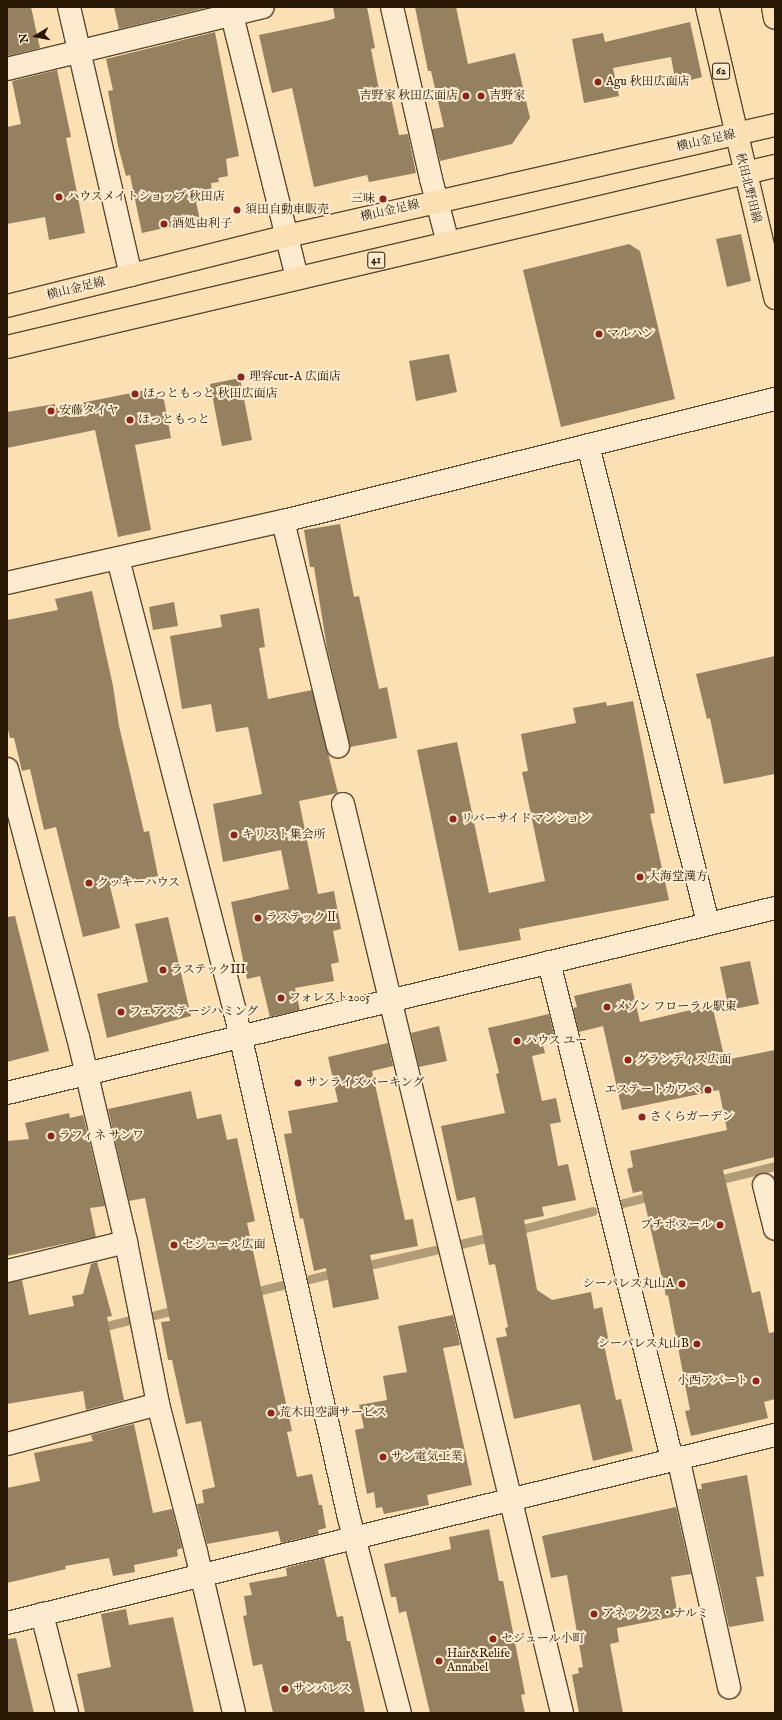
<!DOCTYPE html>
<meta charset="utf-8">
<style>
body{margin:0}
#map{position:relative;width:782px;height:1720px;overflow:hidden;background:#fae0b3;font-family:"IM FELL English","Noto Serif JP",serif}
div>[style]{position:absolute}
.stream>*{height:9px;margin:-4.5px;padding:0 4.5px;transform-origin:4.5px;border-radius:4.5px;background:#b29c77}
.building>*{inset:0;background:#95805f}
.roads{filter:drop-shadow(1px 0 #5c492f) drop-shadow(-1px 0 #5c492f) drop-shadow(0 1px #5c492f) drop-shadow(0 -1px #5c492f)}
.minor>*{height:22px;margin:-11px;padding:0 11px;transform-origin:11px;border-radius:11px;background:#fcebce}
.major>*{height:22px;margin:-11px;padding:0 11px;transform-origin:11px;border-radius:11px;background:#fae0b3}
.dots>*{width:11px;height:11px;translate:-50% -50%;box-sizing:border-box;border:2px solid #fcebce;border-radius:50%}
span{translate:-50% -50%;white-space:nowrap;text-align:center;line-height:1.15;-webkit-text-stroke:4px #fcebce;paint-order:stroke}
.shield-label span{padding:1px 3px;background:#fcebce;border:1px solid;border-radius:3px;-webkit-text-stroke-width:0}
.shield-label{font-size:11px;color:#271703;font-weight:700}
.poi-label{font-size:12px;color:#271703}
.left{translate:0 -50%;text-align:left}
.right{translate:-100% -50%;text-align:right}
.street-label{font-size:12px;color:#271703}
.frame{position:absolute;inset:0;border:8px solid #271703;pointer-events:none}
.north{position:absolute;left:16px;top:16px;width:40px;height:40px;-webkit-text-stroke:3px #fcebce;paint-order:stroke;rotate:260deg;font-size:11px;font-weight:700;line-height:16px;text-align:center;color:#271703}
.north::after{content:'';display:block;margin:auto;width:14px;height:18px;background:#271703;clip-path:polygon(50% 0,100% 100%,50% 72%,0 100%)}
</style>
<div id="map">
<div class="stream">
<i style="left:714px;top:1181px;width:63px;rotate:-13.8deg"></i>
<i style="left:623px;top:1203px;width:33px;rotate:-14deg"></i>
<i style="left:514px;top:1231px;width:81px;rotate:-14.2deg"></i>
<i style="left:456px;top:1245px;width:39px;rotate:-13deg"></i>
<i style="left:360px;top:1267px;width:81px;rotate:-12.8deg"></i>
<i style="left:310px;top:1279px;width:29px;rotate:-14deg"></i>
<i style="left:250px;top:1293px;width:37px;rotate:-14deg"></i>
<i style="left:155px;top:1315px;width:25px;rotate:-14deg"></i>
<i style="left:98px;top:1328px;width:30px;rotate:-14deg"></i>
</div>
<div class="building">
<i style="clip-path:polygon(7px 7px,31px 7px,40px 48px,7px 56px)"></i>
<i style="clip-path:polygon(114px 7px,209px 7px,119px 29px)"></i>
<i style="clip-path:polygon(333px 7px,367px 7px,375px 48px,371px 49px,381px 100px,391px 98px,399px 135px,408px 134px,416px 173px,369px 182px,367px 175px,314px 187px,292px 88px,272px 93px,259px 35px,330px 20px,335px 18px)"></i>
<i style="clip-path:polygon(415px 7px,456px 7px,468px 64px,515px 53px,530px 118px,512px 144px,440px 161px,432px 129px,444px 127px,431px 71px,428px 71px)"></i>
<i style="clip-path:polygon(690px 22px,702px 77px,676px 84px,671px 57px,613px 68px,619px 96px,584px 103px,572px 39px,603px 33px,605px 42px)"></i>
<i style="clip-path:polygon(215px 32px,239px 156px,226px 159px,228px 176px,218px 178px,219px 182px,211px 183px,213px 199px,196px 202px,200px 220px,142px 233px,130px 175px,126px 176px,118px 146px,108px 91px,113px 90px,106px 59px)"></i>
<i style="clip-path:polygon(57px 70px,71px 137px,66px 138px,85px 233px,49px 240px,45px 217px,7px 224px,7px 127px,21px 124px,12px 81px)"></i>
<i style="clip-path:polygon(741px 234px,751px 281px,727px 287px,716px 239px)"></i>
<i style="clip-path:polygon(629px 244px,640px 251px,675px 399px,561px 427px,523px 270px)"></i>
<i style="clip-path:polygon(449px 354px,457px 392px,416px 401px,409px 361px)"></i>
<i style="clip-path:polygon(240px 378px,252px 440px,222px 446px,210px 384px)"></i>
<i style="clip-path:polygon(147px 390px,164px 400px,171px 438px,135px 445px,151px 530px,118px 537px,95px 430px,7px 448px,7px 412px,55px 404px,55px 408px)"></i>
<i style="clip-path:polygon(340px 524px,354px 597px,359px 596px,379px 689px,387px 687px,397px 738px,350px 747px,327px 648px,314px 567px,310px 567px,304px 530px)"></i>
<i style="clip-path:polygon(92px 591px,113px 686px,119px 726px,144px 832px,149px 831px,158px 876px,110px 886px,120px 928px,83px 937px,56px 827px,44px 830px,30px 769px,22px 771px,14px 738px,10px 738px,7px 726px,7px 620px,58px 610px,55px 599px)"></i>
<i style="clip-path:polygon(174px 602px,178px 626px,153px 630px,149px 607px)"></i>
<i style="clip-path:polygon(259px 608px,265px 647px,259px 648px,268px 699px,312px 690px,338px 793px,299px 801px,318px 894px,334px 891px,341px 929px,333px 931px,339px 962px,331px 964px,334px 981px,295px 988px,300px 1010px,270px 1017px,260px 976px,247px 979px,231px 902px,289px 889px,281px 850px,223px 862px,213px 804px,262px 794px,248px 727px,216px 732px,211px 704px,182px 709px,170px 636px,222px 627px,220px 615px)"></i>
<i style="clip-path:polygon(775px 656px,775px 774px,724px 784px,710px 718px,707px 719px,696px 674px)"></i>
<i style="clip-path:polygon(633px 701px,655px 813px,650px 814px,669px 900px,519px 929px,521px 940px,459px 951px,417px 750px,457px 742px,489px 893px,545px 881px,522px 772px,528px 771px,521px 734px,576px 723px,573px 708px,606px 702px,607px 706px)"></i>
<i style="clip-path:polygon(15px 916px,49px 1051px,7px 1062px,7px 917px)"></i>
<i style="clip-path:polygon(168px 917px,191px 1016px,107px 1038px,97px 994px,148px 982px,135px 924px)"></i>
<i style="clip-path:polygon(750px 961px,759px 1004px,729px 1010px,720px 967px)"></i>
<i style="clip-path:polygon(631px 983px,640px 1022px,712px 1005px,725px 1060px,775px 1050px,775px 1157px,723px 1170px,752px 1293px,760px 1291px,769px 1333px,775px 1332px,775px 1399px,764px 1402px,768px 1418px,691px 1436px,685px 1411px,690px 1410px,668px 1295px,666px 1296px,642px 1191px,633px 1193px,627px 1169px,633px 1167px,630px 1151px,727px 1130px,719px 1090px,622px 1110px,603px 1026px,579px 1032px,573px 1008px,577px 1007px,574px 996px)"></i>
<i style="clip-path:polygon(549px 1014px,555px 1038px,542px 1041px,545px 1053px,532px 1056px,542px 1101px,556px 1098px,561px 1122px,550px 1124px,558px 1166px,568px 1164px,576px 1200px,542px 1207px,544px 1216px,524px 1220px,537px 1290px,552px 1300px,591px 1292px,594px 1309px,602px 1307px,609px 1343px,604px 1345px,616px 1400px,621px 1399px,633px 1451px,593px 1461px,580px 1404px,514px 1419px,496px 1338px,507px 1336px,505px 1328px,508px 1327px,495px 1264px,489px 1265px,475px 1197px,457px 1201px,441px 1126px,505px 1113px,496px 1074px,499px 1073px,488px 1028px)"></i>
<i style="clip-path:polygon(439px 1026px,447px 1061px,419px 1067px,411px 1033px)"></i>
<i style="clip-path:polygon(388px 1043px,393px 1066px,372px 1071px,405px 1220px,413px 1219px,418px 1246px,370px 1255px,379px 1299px,333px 1308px,326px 1268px,314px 1271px,303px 1218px,300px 1219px,284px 1134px,292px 1133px,288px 1111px,338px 1102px,328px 1057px)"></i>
<i style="clip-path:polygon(191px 1091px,197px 1119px,221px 1114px,227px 1140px,237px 1138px,255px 1221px,247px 1223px,292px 1431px,287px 1432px,297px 1477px,312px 1474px,319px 1505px,322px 1505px,326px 1528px,318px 1530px,319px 1534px,281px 1543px,278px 1531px,207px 1544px,197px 1504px,204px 1503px,202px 1490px,215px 1487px,201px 1421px,186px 1424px,172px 1360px,168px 1360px,161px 1322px,170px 1321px,145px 1198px,129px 1201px,108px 1109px)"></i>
<i style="clip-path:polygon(69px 1113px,70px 1118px,83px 1115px,105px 1206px,90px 1208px,96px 1237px,7px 1256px,7px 1141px,29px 1139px,25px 1123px)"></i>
<i style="clip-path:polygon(97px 1262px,112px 1316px,107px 1317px,124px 1400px,86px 1410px,83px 1391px,7px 1404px,7px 1283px,22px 1280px,29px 1315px,74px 1306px,72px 1296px,83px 1294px,91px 1264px)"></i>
<i style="clip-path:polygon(453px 1315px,460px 1345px,443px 1348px,472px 1485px,427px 1495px,429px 1505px,384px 1514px,382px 1507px,376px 1508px,374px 1492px,367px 1494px,355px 1430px,364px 1428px,359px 1405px,387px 1400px,383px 1376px,407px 1372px,398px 1326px)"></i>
<i style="clip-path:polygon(134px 1424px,153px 1513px,172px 1509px,182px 1548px,177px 1550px,178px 1556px,134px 1565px,135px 1572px,113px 1576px,109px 1558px,65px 1566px,66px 1569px,7px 1583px,7px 1488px,40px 1481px,34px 1453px,93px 1441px,91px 1435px)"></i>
<i style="clip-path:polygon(747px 1475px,764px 1576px,756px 1577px,764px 1621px,729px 1627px,698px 1489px,702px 1489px,701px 1484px)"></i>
<i style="clip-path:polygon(676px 1507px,691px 1574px,671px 1577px,678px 1616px,617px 1628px,619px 1642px,610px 1644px,623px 1713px,579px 1713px,572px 1675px,579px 1673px,578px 1668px,583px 1667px,567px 1575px,551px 1578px,542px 1536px)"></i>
<i style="clip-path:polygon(489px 1529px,499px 1581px,503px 1581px,525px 1694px,521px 1695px,525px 1713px,430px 1713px,406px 1611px,399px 1613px,396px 1597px,391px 1597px,384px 1564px,451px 1549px,449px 1537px)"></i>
<i style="clip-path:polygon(324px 1558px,337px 1617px,343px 1616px,347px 1641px,350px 1641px,365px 1713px,273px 1713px,262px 1664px,253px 1666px,243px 1616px,247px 1615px,244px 1596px,252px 1595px,249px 1583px,287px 1576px,286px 1568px)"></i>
<i style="clip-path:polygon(126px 1609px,129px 1625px,173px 1617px,194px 1713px,85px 1713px,77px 1674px,111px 1667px,101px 1614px)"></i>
<i style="clip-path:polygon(16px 1638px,34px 1713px,7px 1713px,7px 1639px)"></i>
</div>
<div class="roads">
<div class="minor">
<i style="left:69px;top:7px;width:275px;rotate:77deg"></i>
<i style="left:230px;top:7px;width:279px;rotate:76.1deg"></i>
<i style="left:392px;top:7px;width:176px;rotate:77.2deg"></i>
<i style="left:431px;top:179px;width:66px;rotate:75.1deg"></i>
<i style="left:7px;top:69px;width:263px;rotate:-13.6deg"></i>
<i style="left:588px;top:445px;width:493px;rotate:75.9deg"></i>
<i style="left:283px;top:521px;width:232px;rotate:76.3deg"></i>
<i style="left:118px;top:559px;width:468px;rotate:75.5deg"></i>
<i style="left:235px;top:1012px;width:515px;rotate:77.31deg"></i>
<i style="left:348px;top:1514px;width:206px;rotate:75.4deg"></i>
<i style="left:7px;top:583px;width:283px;rotate:-12.7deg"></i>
<i style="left:283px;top:521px;width:507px;rotate:-13.93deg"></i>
<i style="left:7px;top:769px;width:277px;rotate:75.2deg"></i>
<i style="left:78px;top:1037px;width:211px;rotate:76.8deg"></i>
<i style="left:126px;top:1242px;width:165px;rotate:78.8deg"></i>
<i style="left:158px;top:1404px;width:153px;rotate:75.6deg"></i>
<i style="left:196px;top:1552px;width:165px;rotate:76.7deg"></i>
<i style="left:343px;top:804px;width:935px;rotate:76.45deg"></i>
<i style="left:549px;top:962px;width:512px;rotate:76.1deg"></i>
<i style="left:7px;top:1093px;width:790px;rotate:-13.54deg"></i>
<i style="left:764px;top:1185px;width:45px;rotate:76deg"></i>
<i style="left:7px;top:1271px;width:122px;rotate:-13.7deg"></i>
<i style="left:7px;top:1444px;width:156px;rotate:-14.8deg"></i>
<i style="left:678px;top:1457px;width:236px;rotate:77.5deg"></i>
<i style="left:42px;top:1614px;width:102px;rotate:75.8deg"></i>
<i style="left:7px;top:1623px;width:791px;rotate:-13.76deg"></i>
</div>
<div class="major">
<i style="left:707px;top:7px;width:299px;rotate:76.8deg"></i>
<i style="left:773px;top:7px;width:11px;rotate:80deg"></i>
<i style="left:7px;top:306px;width:289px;rotate:-14deg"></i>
<i style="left:287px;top:236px;width:500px;rotate:-12.81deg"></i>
<i style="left:7px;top:347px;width:789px;rotate:-13.26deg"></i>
</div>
</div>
<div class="dots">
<i style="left:598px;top:82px;background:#8f2418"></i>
<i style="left:466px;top:96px;background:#8f2418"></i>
<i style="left:481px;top:96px;background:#8f2418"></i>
<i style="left:59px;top:197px;background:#8f2418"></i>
<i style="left:383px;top:199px;background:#8f2418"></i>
<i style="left:237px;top:210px;background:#8f2418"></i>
<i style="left:164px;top:224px;background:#8f2418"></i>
<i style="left:599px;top:334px;background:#8f2418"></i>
<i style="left:241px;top:377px;background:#8f2418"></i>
<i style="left:135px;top:394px;background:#8f2418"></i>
<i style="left:51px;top:411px;background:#8f2418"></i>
<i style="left:130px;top:420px;background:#8f2418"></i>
<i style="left:453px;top:819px;background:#8f2418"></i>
<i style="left:234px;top:835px;background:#8f2418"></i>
<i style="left:640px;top:877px;background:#8f2418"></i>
<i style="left:89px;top:883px;background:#8f2418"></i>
<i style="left:258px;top:918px;background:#8f2418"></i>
<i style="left:163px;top:970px;background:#8f2418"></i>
<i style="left:281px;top:998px;background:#8f2418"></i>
<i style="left:607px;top:1007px;background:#8f2418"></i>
<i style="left:121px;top:1012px;background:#8f2418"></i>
<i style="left:517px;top:1041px;background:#8f2418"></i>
<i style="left:628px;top:1060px;background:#8f2418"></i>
<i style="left:298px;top:1083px;background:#8f2418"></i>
<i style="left:708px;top:1090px;background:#8f2418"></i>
<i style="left:642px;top:1117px;background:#8f2418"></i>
<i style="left:51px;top:1136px;background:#8f2418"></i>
<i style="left:720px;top:1225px;background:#8f2418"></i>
<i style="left:174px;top:1245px;background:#8f2418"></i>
<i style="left:682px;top:1284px;background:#8f2418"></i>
<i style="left:697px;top:1344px;background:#8f2418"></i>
<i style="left:756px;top:1381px;background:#8f2418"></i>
<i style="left:271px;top:1413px;background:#8f2418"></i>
<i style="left:383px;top:1457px;background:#8f2418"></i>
<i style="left:594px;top:1614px;background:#8f2418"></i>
<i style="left:493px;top:1639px;background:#8f2418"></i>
<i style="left:439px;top:1661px;background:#8f2418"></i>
<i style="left:285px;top:1689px;background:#8f2418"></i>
</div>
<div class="shield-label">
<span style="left:721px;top:71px">62</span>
<span style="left:376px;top:260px">41</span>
</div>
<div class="poi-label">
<span class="left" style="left:606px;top:82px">Agu 秋田広面店</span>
<span class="right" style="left:458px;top:96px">吉野家 秋田広面店</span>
<span class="left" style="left:489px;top:96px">吉野家</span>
<span class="left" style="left:67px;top:197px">ハウスメイトショップ 秋田店</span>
<span class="right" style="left:375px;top:199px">三味</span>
<span class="left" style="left:245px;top:210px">須田自動車販売</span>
<span class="left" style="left:172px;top:224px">酒処由利子</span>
<span class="left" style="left:607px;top:334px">マルハン</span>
<span class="left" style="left:249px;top:377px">理容cut-A 広面店</span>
<span class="left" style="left:143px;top:394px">ほっともっと 秋田広面店</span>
<span class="left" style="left:59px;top:411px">安藤タイヤ</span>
<span class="left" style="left:138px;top:420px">ほっともっと</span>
<span class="left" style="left:461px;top:819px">リバーサイドマンション</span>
<span class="left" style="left:242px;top:835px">キリスト集会所</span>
<span class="left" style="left:648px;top:877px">大海堂漢方</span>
<span class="left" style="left:97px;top:883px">クッキーハウス</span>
<span class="left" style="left:266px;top:918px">ラステックⅡ</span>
<span class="left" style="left:171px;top:970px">ラステックIII</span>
<span class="left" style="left:289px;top:998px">フォレスト2005</span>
<span class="left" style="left:615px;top:1007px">メゾン フローラル駅東</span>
<span class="left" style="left:129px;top:1012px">フェアステージハミング</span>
<span class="left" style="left:525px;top:1041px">ハウス ユー</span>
<span class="left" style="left:636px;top:1060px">グランディス広面</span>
<span class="left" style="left:306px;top:1083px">サンライズパーキング</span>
<span class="right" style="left:700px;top:1090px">エステートカワベ</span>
<span class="left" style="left:650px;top:1117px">さくらガーデン</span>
<span class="left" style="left:59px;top:1136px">ラフィネ サンワ</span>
<span class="right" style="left:712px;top:1225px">プチボヌール</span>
<span class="left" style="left:182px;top:1245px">セジュール広面</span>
<span class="right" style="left:674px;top:1284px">シーパレス丸山A</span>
<span class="right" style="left:689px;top:1344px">シーパレス丸山B</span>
<span class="right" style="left:748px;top:1381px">小西アパート</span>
<span class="left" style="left:279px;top:1413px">荒木田空調サービス</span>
<span class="left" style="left:391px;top:1457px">サン電気工業</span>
<span class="left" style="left:602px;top:1614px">アネックス・ナルミ</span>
<span class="left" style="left:501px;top:1639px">セジュール小町</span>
<span class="left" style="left:447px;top:1661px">Hair&amp;Relife<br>Annabel</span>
<span class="left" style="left:293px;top:1689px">サンパレス</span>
</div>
<div class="street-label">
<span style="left:706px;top:141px;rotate:-13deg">横山金足線</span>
<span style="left:748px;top:188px;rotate:76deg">秋田北野田線</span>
<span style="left:390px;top:211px;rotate:-13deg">横山金足線</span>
<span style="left:76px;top:289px;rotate:-14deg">横山金足線</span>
</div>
<div class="frame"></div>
<div class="north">N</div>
</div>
